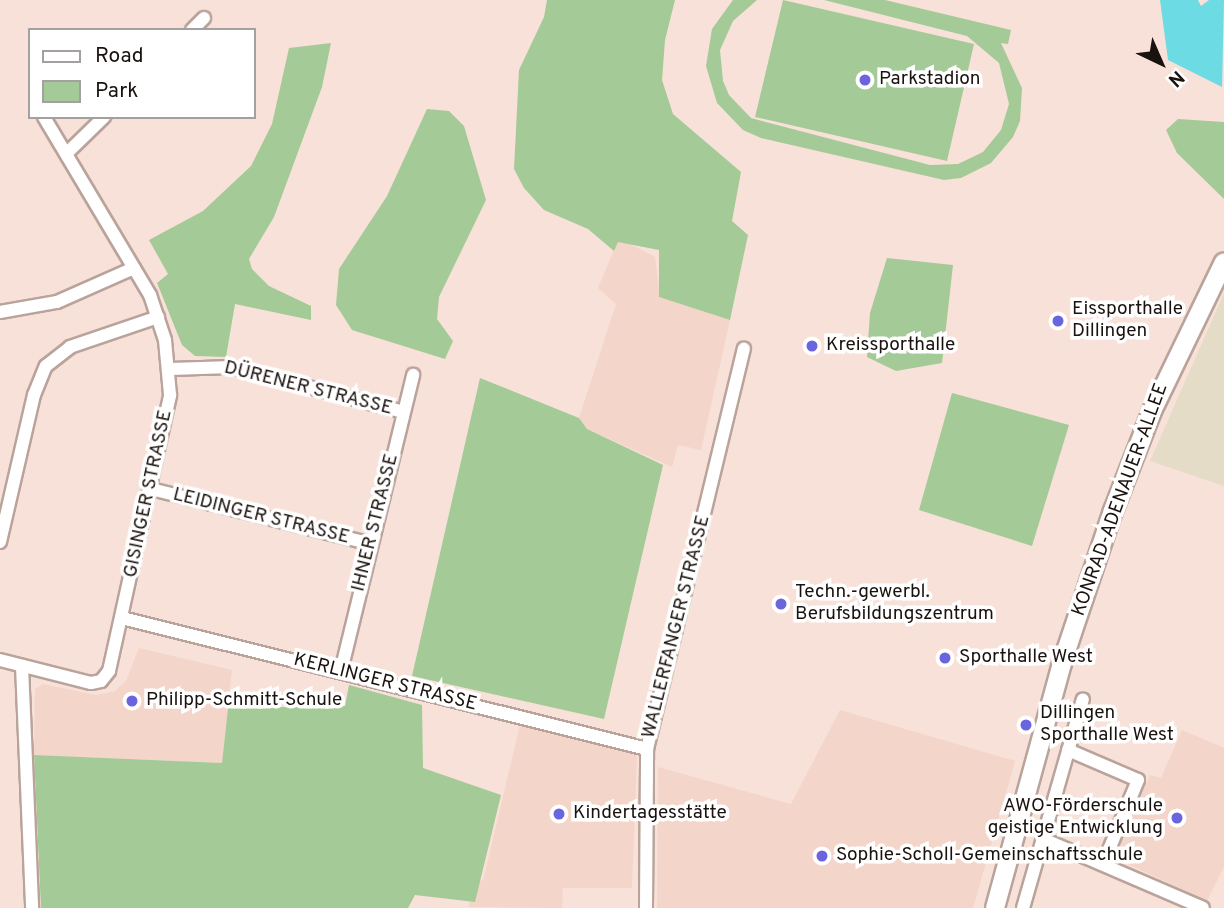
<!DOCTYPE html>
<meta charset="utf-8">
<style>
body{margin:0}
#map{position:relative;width:1224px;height:908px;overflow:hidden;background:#f8e1d8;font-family:Overpass,sans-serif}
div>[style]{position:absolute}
.commercial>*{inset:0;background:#e5dcc7}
.built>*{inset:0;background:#f4d5c9}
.green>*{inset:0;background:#a4ca97}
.water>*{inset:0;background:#6ddbe3}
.roads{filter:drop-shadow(2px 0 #b9a39a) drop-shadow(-2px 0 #b9a39a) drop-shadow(0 2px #b9a39a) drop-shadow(0 -2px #b9a39a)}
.street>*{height:12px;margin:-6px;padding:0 6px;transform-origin:6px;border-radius:6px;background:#fff}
.secondary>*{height:18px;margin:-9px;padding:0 9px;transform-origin:9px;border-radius:9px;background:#fff}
.dots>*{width:19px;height:19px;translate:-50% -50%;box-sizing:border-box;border:4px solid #fff;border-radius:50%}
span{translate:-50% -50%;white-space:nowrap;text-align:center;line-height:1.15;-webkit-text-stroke:7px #fff;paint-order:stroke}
.poi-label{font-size:19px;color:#1a120f}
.left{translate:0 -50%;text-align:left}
.right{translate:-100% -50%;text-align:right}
.street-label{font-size:19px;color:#1a120f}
.legend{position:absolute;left:28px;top:28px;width:228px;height:91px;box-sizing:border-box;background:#fff;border:2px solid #a3a09f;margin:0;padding:9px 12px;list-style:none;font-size:21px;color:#1a120f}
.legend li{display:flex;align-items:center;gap:14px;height:35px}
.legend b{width:35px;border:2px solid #a3a09f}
.north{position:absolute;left:1126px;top:28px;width:70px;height:70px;-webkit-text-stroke:5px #fff;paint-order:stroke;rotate:136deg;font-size:19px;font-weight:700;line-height:28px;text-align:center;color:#1a120f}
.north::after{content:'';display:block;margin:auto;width:24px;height:32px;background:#1a120f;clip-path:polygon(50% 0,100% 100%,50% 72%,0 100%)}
</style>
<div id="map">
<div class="commercial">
<i style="clip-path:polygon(1224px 293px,1224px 486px,1150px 461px)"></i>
</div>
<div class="built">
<i style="clip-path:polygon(619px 238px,655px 257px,660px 297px,730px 320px,701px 450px,678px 445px,672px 467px,587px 429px,579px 418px,616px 304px,598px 288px)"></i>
<i style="clip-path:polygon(139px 648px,232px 670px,222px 763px,34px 755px,35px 689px,43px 684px,96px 695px,115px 691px,126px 681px)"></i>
<i style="clip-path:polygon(840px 710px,1015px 761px,973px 908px,657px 908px,658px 767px,791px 804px)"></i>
<i style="clip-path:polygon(520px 725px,637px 755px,632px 888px,563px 888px,562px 908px,468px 907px,478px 880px,483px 881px)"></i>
<i style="clip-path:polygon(1182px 730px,1224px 748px,1224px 867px,1207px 901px,1113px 857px,1150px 775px,1161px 778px)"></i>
</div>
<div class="green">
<i style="clip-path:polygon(547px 0,675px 0,665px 40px,662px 80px,673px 114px,741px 172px,732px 221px,748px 235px,730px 320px,659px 297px,659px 250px,618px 242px,614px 251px,588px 229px,544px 210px,524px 188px,514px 169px,519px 70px,544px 17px)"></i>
<i style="clip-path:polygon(733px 0,757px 0,733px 21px,720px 50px,723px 81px,729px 95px,751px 118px,930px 165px,958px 164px,983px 152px,1001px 130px,1009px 104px,999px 63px,967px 36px,824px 0,885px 0,1011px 30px,1008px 44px,1001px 43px,1022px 88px,1020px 121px,1013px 137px,991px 163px,961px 178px,944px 180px,761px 138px,743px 130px,717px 103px,706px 66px,712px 29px)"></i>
<i style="clip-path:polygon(783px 0,974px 44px,947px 161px,755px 117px)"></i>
<i style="clip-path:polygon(331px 43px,322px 87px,274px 217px,249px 259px,252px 269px,269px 286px,311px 306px,311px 320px,235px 304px,226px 357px,195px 356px,182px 345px,157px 283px,168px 274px,149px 240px,203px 211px,251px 166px,272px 124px,289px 48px)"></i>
<i style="clip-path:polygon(427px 109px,449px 111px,464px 126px,486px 200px,439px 297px,437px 319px,453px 341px,445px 359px,352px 330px,336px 305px,339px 269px,387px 196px)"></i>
<i style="clip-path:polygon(1178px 119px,1224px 122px,1224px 199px,1177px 153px,1166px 130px)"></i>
<i style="clip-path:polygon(887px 258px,953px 265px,942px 363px,896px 371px,867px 357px,870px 313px)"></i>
<i style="clip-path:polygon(480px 378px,579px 418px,587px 429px,663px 465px,604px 719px,412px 676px)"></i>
<i style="clip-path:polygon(952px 393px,1069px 425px,1032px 546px,919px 510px)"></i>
<i style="clip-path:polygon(349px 685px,422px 705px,423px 768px,501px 795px,475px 902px,415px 895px,408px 908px,41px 908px,34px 755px,222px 763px,228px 708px,345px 706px)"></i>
</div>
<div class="water">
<i style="clip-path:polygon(1160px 0,1198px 0,1201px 6px,1209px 0,1224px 0,1222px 87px,1168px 60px)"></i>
</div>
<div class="roads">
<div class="street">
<i style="left:192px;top:30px;width:17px;rotate:-45deg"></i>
<i style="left:67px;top:153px;width:52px;rotate:-44.2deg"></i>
<i style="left:0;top:312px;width:58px;rotate:-10deg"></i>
<i style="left:57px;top:302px;width:84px;rotate:-23.8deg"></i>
<i style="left:170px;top:369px;width:62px;rotate:-1.8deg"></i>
<i style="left:232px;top:367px;width:177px;rotate:14.7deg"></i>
<i style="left:151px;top:489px;width:227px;rotate:14deg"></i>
<i style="left:0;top:542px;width:151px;rotate:-77deg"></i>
<i style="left:34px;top:395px;width:31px;rotate:-68deg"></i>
<i style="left:46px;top:366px;width:31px;rotate:-38deg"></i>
<i style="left:70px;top:347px;width:93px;rotate:-18.8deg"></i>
<i style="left:122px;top:618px;width:541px;rotate:14.01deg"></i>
<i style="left:0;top:660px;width:94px;rotate:14.2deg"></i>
<i style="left:91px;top:683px;width:10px;rotate:-11deg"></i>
<i style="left:101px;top:681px;width:13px;rotate:-51deg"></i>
<i style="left:109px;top:671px;width:283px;rotate:-77.5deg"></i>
<i style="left:170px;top:395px;width:55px;rotate:-95.2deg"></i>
<i style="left:165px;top:340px;width:47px;rotate:-108.4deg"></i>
<i style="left:150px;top:295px;width:207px;rotate:-120.8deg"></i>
<i style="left:22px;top:666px;width:242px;rotate:87.6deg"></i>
<i style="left:341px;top:671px;width:305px;rotate:-76.3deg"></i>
<i style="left:1068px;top:750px;width:76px;rotate:23.2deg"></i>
<i style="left:1138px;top:780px;width:91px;rotate:112.6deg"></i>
<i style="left:1043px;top:839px;width:174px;rotate:23.3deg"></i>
<i style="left:646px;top:908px;width:159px;rotate:-89.6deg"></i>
<i style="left:647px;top:749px;width:412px;rotate:-76.4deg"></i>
<i style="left:1023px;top:908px;width:217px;rotate:-74deg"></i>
</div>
<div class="secondary">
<i style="left:995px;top:908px;width:254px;rotate:-74.7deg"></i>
<i style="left:1062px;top:663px;width:160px;rotate:-71.5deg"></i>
<i style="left:1113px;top:511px;width:107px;rotate:-68.7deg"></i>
<i style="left:1152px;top:411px;width:165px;rotate:-64.2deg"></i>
</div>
</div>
<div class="dots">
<i style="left:865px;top:80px;background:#6a64de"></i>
<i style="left:1058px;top:321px;background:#6a64de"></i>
<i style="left:812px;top:346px;background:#6a64de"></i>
<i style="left:781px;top:604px;background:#6a64de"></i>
<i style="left:945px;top:658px;background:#6a64de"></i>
<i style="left:132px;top:701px;background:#6a64de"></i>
<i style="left:1026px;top:725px;background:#6a64de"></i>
<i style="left:559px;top:814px;background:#6a64de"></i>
<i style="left:1177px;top:818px;background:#6a64de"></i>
<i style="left:822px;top:856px;background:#6a64de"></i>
</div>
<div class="poi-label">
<span class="left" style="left:879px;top:80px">Parkstadion</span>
<span class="left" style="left:1072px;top:321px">Eissporthalle<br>Dillingen</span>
<span class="left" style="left:826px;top:346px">Kreissporthalle</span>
<span class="left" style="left:795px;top:604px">Techn.-gewerbl.<br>Berufsbildungszentrum</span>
<span class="left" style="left:959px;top:658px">Sporthalle West</span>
<span class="left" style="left:146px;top:701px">Philipp-Schmitt-Schule</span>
<span class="left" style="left:1040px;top:725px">Dillingen<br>Sporthalle West</span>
<span class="right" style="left:1163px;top:818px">AWO-Förderschule<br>geistige Entwicklung</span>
<span class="left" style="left:573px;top:814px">Kindertagesstätte</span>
<span class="left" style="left:836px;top:856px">Sophie-Scholl-Gemeinschaftsschule</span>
</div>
<div class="street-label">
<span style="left:308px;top:389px;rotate:14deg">DÜRENER STRASSE</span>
<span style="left:149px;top:494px;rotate:-78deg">GISINGER STRASSE</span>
<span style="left:1121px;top:500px;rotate:-70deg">KONRAD-ADENAUER-ALLEE</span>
<span style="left:261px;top:517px;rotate:14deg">LEIDINGER STRASSE</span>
<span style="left:376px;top:523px;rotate:-76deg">IHNER STRASSE</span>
<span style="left:677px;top:627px;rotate:-76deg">WALLERFANGER STRASSE</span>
<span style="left:385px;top:683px;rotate:14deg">KERLINGER STRASSE</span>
</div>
<ul class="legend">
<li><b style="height:9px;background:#fff"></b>Road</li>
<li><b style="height:19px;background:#a4ca97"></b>Park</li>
</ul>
<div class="north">N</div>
</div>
